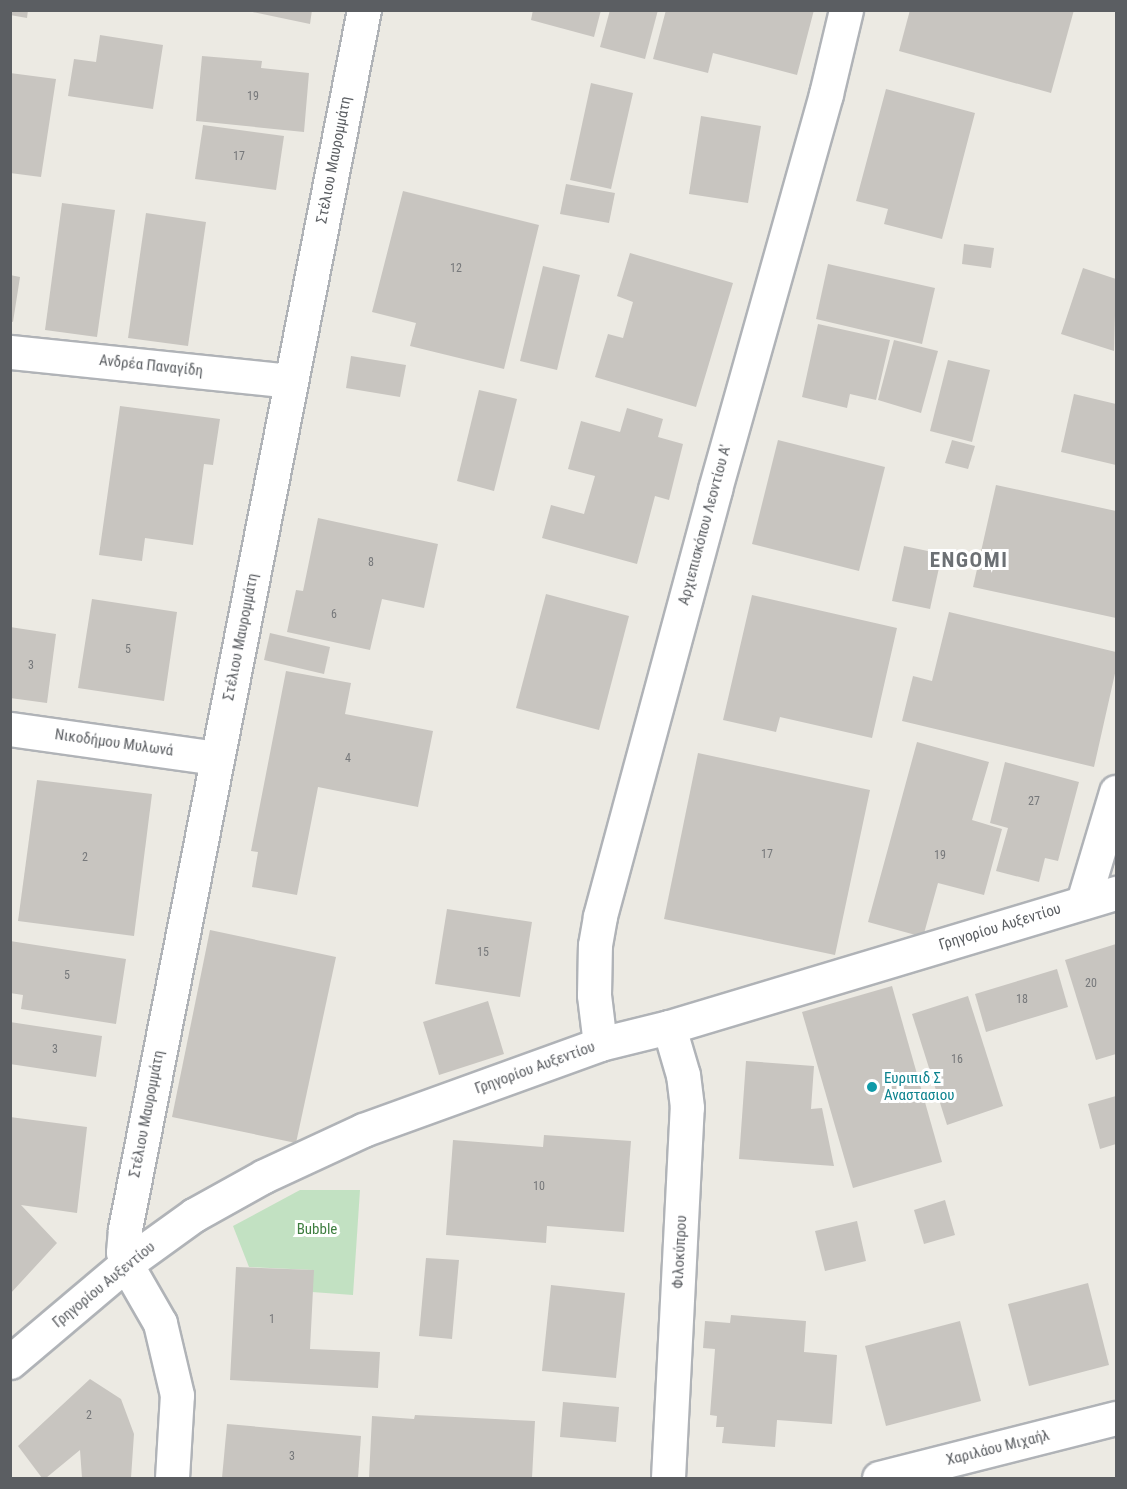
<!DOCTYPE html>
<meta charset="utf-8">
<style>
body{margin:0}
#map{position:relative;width:1127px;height:1489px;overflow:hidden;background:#eceae3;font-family:"Roboto Condensed",sans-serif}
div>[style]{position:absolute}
.green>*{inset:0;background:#c2e1c2}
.building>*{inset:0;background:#c8c5c0}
.roads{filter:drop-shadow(2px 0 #b0b3b7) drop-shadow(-2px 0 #b0b3b7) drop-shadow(0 2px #b0b3b7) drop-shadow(0 -2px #b0b3b7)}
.minor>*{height:33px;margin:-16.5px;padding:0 16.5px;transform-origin:16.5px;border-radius:16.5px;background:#fff}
.dots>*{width:16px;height:16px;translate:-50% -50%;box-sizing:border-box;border:3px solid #fff;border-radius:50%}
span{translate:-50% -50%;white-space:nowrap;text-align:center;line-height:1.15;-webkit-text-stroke:6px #fff;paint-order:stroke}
.number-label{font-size:12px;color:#76787a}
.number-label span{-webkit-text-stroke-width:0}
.street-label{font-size:15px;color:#5b5e62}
.culture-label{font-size:15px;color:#0d838f}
.left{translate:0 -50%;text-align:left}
.park-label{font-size:15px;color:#3e7e40}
.district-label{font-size:21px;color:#6c7074;font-weight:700;letter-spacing:1.5px}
.frame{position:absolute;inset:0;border:12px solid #5b5e62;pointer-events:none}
</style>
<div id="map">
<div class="green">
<i style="clip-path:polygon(300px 1190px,360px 1190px,353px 1295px,312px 1292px,313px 1270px,249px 1267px,233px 1226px)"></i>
</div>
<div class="building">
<i style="clip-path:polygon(10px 10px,28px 10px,27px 18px,10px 15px)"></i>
<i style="clip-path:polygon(243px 10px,312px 10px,310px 24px)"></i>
<i style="clip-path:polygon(533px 10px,601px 10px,594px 37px,531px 20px)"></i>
<i style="clip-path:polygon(610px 10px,658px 10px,645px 59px,600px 47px)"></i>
<i style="clip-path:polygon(666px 10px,814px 10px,797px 75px,713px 53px,708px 73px,653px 59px)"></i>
<i style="clip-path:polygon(910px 10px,1074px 10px,1051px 93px,899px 51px)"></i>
<i style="clip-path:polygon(100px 35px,163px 45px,153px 109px,68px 96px,74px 59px,96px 62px)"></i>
<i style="clip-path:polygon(202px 56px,262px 61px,261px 68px,309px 73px,304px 132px,196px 121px)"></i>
<i style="clip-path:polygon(10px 73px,56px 79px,41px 177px,10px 173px)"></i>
<i style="clip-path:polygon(591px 83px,633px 93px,611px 189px,570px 180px)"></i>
<i style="clip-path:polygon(886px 89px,975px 113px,942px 239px,884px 224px,888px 209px,856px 201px)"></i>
<i style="clip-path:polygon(701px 116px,761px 126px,748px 203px,689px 194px)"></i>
<i style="clip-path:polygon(203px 125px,284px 136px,276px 190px,195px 179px)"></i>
<i style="clip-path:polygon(566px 184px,615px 193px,609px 223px,560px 214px)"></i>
<i style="clip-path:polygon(403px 191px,539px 225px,504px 369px,410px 346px,416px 323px,372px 312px)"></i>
<i style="clip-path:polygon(62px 203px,115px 210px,97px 337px,45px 330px)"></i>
<i style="clip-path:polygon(146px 213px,206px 222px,188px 346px,128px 338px)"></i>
<i style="clip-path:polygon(964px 244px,994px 248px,991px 268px,962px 264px)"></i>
<i style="clip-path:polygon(630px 253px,733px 283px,696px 407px,595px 377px,608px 334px,623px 338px,633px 302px,617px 296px)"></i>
<i style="clip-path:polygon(828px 264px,935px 288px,922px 344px,816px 319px)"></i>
<i style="clip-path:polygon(543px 266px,580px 275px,557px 370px,520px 361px)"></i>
<i style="clip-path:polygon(1083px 268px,1116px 279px,1114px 351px,1061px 334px)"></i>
<i style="clip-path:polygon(10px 275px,20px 277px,13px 322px,10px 321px)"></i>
<i style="clip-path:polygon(818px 324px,890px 340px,876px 400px,850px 394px,847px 408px,802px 397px)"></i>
<i style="clip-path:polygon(894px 340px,938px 351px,921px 413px,878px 400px)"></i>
<i style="clip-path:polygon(351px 356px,406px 365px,400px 397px,346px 388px)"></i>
<i style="clip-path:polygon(948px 360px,990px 370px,972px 442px,930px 431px)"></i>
<i style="clip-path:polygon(479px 390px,517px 399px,494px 491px,457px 481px)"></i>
<i style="clip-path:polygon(1074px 394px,1116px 404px,1116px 465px,1061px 452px)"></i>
<i style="clip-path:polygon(120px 406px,220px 419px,213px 465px,204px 464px,193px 545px,145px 538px,142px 561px,99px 555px)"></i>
<i style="clip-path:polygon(627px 408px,663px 419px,658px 437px,683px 444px,669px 500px,655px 496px,637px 564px,542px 538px,551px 505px,584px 514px,595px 476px,568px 469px,581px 421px,620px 432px)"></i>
<i style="clip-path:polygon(778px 440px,885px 467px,859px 571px,752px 544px)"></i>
<i style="clip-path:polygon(952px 440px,975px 446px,968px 469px,945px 463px)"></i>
<i style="clip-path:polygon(996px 485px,1116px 511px,1116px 618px,973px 587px)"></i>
<i style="clip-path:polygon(318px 518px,438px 544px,424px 608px,382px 599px,370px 650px,287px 632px,296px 590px,303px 591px)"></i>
<i style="clip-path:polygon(904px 546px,942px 554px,930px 609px,892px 601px)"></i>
<i style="clip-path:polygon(546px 594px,629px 616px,599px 730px,516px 708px)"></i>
<i style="clip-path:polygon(752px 595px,897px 628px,872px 738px,780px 717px,776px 732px,723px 720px)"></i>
<i style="clip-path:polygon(92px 599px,177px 612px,164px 701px,78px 688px)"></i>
<i style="clip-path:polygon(949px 612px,1116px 652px,1116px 669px,1094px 767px,902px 721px,913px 676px,932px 681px)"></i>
<i style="clip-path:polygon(10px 627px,56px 634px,47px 703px,10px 698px)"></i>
<i style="clip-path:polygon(270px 633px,330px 647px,324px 674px,264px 660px)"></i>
<i style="clip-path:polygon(286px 671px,351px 683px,345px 714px,433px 731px,418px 807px,318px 787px,297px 895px,252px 887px,258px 852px,251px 851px)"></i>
<i style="clip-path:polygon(917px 742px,989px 762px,972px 820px,1002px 829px,984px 895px,938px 883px,923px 937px,868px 922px)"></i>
<i style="clip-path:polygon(698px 753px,870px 790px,835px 955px,664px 919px)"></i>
<i style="clip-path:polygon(1005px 762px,1079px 782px,1058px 861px,1045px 858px,1039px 882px,996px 871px,1008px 828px,990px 823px)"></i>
<i style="clip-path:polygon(37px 780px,152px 794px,134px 936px,18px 921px)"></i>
<i style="clip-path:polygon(447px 909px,532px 922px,520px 997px,435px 984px)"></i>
<i style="clip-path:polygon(210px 930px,336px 957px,296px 1143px,172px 1117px)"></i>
<i style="clip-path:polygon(10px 941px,126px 959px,116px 1024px,21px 1009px,23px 995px,10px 993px)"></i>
<i style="clip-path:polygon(1116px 944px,1116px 1054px,1096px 1060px,1065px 960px)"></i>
<i style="clip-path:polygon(1057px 969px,1068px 1007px,986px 1032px,975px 994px)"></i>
<i style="clip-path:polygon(892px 986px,942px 1162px,853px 1188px,802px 1012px)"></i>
<i style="clip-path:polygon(968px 996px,1003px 1106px,947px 1125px,912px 1014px)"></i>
<i style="clip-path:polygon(488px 1001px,504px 1054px,439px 1075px,423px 1022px)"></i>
<i style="clip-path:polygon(10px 1022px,102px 1036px,96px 1077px,10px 1064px)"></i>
<i style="clip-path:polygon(746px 1061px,814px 1066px,811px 1109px,822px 1108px,834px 1166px,739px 1159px)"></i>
<i style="clip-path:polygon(1116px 1096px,1116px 1144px,1100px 1149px,1088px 1104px)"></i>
<i style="clip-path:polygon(10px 1117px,87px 1127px,77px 1213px,21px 1205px,57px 1243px,10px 1294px)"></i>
<i style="clip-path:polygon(544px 1135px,631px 1141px,624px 1232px,547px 1226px,546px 1243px,446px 1235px,453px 1140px,543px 1147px)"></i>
<i style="clip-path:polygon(945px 1200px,955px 1235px,924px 1244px,914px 1210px)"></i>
<i style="clip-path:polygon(857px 1221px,866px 1261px,825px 1271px,815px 1231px)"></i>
<i style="clip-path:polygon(426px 1258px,459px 1260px,452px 1339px,419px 1336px)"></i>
<i style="clip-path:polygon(236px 1267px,314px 1270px,310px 1349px,380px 1352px,378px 1388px,230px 1380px)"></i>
<i style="clip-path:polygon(1088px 1283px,1109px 1365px,1029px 1386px,1008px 1304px)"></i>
<i style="clip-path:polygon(551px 1285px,625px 1293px,616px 1378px,542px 1371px)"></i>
<i style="clip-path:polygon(731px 1315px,806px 1321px,804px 1352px,837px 1355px,832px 1424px,777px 1420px,775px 1447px,722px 1443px,724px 1427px,716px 1427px,717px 1416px,710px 1415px,715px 1349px,703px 1348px,705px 1321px,730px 1323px)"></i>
<i style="clip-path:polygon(960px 1321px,981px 1401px,886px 1426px,865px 1346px)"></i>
<i style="clip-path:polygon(90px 1379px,121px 1399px,134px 1434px,131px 1478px,82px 1478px,80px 1450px,46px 1478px,42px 1478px,18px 1446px)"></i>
<i style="clip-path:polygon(563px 1402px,619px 1407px,616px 1442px,560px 1437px)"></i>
<i style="clip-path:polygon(415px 1415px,535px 1421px,532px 1478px,369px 1478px,372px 1416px,414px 1419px)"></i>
<i style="clip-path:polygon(227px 1424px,361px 1436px,358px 1478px,222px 1478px)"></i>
</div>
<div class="roads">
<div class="minor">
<i style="left:10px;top:352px;width:282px;rotate:5.9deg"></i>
<i style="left:10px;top:729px;width:209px;rotate:8deg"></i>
<i style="left:1083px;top:902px;width:115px;rotate:-73.3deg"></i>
<i style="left:600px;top:1044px;width:49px;rotate:-97deg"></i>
<i style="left:594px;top:995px;width:50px;rotate:-88.9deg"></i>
<i style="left:595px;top:945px;width:29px;rotate:-80deg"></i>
<i style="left:600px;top:916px;width:442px;rotate:-74.9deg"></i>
<i style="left:715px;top:489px;width:410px;rotate:-74.3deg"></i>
<i style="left:826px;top:94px;width:86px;rotate:-76.6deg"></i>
<i style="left:10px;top:1362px;width:152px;rotate:-40.2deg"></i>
<i style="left:126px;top:1264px;width:84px;rotate:-35.8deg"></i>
<i style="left:194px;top:1215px;width:80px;rotate:-29.1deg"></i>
<i style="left:264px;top:1176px;width:109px;rotate:-24.9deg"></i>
<i style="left:363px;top:1130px;width:252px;rotate:-19.9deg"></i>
<i style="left:600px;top:1044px;width:71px;rotate:-13.8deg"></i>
<i style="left:669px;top:1027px;width:467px;rotate:-16.7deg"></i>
<i style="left:172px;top:1478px;width:83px;rotate:-86.6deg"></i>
<i style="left:177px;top:1395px;width:74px;rotate:-103.3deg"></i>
<i style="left:160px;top:1323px;width:68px;rotate:-120deg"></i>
<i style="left:126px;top:1264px;width:12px;rotate:-104deg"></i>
<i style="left:123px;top:1252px;width:23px;rotate:-85deg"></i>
<i style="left:125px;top:1229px;width:1242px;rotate:-78.91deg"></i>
<i style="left:668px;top:1478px;width:371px;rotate:-87.1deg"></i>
<i style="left:687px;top:1107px;width:32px;rotate:-97deg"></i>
<i style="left:683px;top:1075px;width:50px;rotate:-106.3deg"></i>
<i style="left:879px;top:1478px;width:244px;rotate:-14.2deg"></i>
</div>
</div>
<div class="dots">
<i style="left:872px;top:1087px;background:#0f9aa8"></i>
</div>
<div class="number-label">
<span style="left:253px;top:97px">19</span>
<span style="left:239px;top:157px">17</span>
<span style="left:456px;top:269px">12</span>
<span style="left:371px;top:563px">8</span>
<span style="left:334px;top:615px">6</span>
<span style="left:128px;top:650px">5</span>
<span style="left:31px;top:666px">3</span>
<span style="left:348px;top:759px">4</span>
<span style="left:1034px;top:802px">27</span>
<span style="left:767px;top:855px">17</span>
<span style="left:940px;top:856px">19</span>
<span style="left:85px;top:858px">2</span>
<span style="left:483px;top:953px">15</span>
<span style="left:67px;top:976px">5</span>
<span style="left:1091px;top:984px">20</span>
<span style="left:1022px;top:1000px">18</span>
<span style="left:55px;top:1050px">3</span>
<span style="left:957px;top:1060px">16</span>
<span style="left:539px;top:1187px">10</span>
<span style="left:272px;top:1320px">1</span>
<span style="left:89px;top:1416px">2</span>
<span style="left:292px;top:1457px">3</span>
</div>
<div class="street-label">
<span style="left:334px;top:160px;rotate:-79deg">Στέλιου Μαυρομμάτη</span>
<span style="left:151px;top:366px;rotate:6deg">Ανδρέα Παναγίδη</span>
<span style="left:705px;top:525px;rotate:-75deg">Αρχιεπισκόπου Λεοντίου Α'</span>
<span style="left:241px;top:637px;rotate:-79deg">Στέλιου Μαυρομμάτη</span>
<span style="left:114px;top:743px;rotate:8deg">Νικοδήμου Μυλωνά</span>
<span style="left:1000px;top:927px;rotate:-17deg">Γρηγορίου Αυξεντίου</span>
<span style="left:535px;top:1068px;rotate:-20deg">Γρηγορίου Αυξεντίου</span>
<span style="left:147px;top:1114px;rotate:-79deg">Στέλιου Μαυρομμάτη</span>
<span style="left:680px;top:1252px;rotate:-87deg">Φιλοκύπρου</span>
<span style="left:104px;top:1285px;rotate:-39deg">Γρηγορίου Αυξεντίου</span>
<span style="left:998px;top:1448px;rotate:-14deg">Χαριλάου Μιχαήλ</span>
</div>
<div class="culture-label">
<span class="left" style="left:884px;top:1087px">Ευριπιδ Σ<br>Αναστασιου</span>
</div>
<div class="park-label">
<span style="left:317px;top:1230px">Bubble</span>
</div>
<div class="district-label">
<span style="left:969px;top:560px">ENGOMI</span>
</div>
<div class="frame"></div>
</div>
